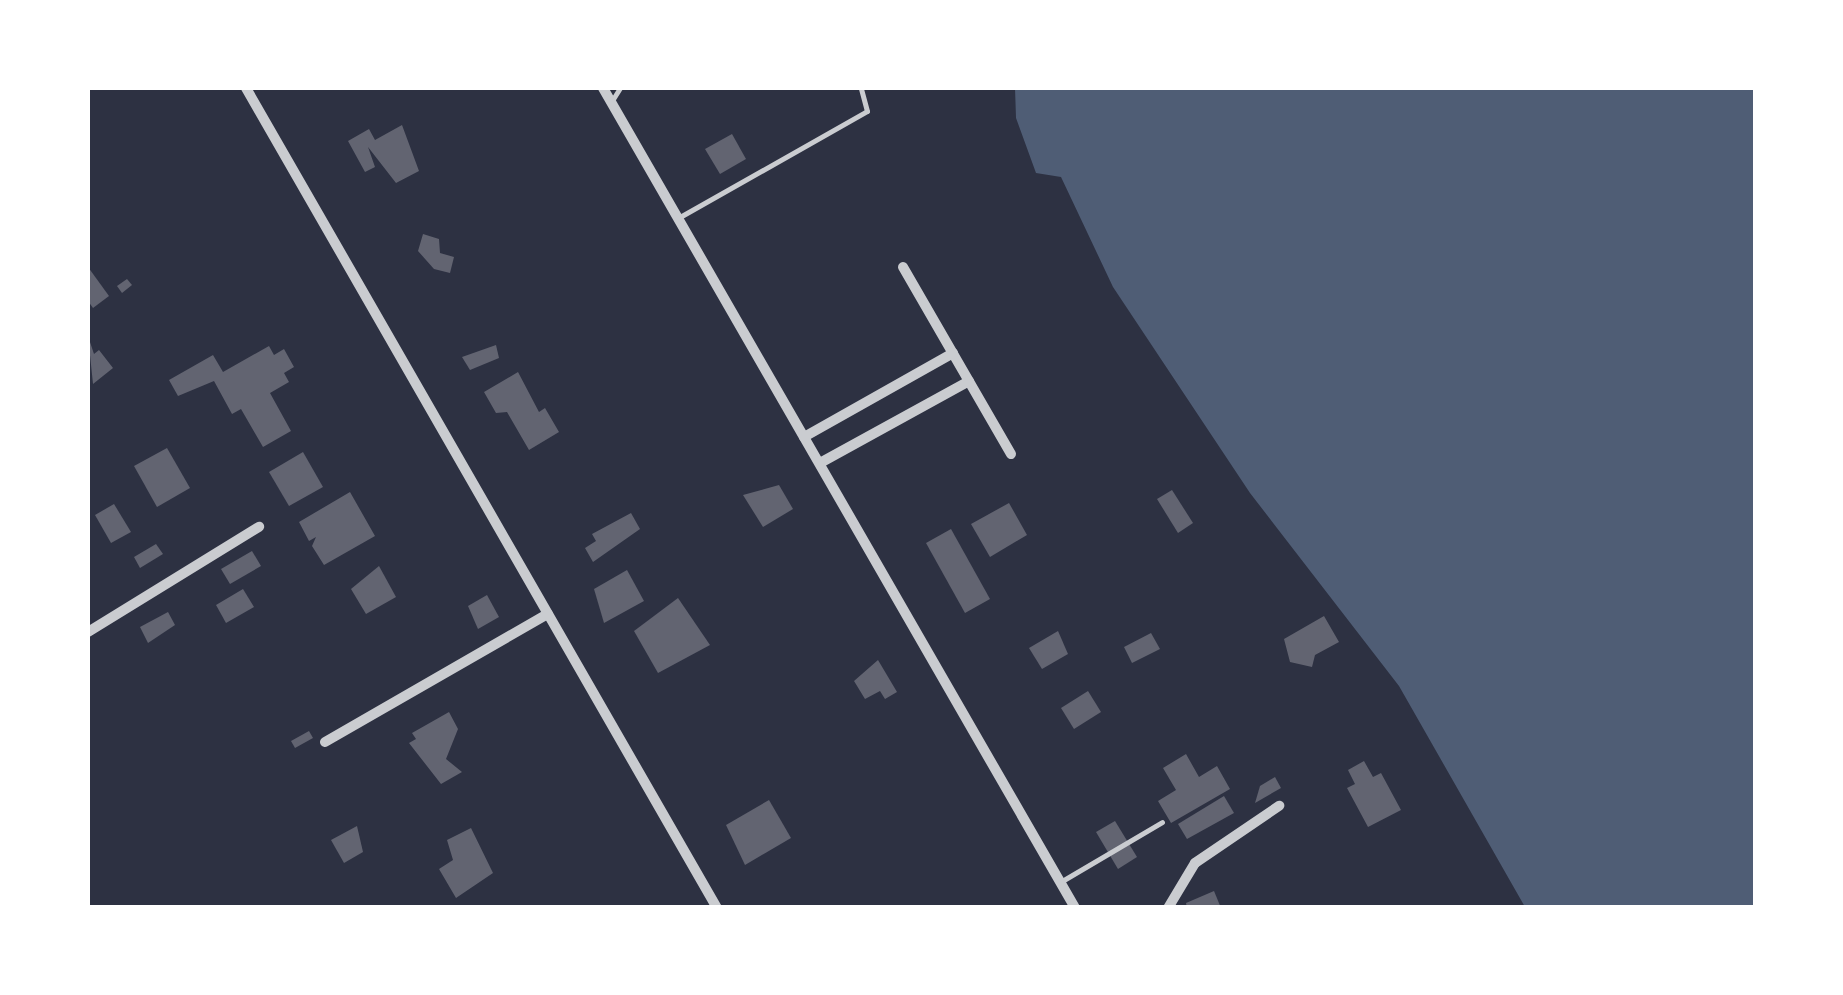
<!DOCTYPE html>
<style>
body{margin:0}
#map{position:relative;width:1843px;height:995px;overflow:hidden;background:#2d3142;font-family:Barlow,sans-serif}
div>[style]{position:absolute}
.water>*{inset:0;background:#4f5d75}
.building>*{inset:0;background:#626471}
.service>*{height:5px;margin:-2.5px;padding:0 2.5px;transform-origin:2.5px;border-radius:2.5px;background:#caccd0}
.minor>*{height:10px;margin:-5px;padding:0 5px;transform-origin:5px;border-radius:5px;background:#caccd0}
span{translate:-50% -50%;white-space:nowrap;text-align:center;line-height:1.15;-webkit-text-stroke:8px #fff;paint-order:stroke}
.frame{position:absolute;inset:0;border:90px solid #fff;pointer-events:none}
</style>
<div id="map">
<div class="water">
<i style="clip-path:polygon(1015px 88px,1755px 88px,1755px 907px,1525px 907px,1399px 686px,1250px 493px,1113px 287px,1061px 177px,1036px 173px,1016px 118px)"></i>
</div>
<div class="building">
<i style="clip-path:polygon(402px 125px,419px 171px,396px 183px,368px 147px,375px 167px,365px 172px,348px 141px,369px 129px,375px 140px)"></i>
<i style="clip-path:polygon(732px 134px,746px 159px,720px 174px,705px 149px)"></i>
<i style="clip-path:polygon(423px 234px,439px 239px,440px 253px,454px 257px,450px 273px,434px 269px,418px 251px)"></i>
<i style="clip-path:polygon(88px 267px,109px 296px,93px 308px,88px 301px)"></i>
<i style="clip-path:polygon(127px 279px,132px 285px,122px 293px,117px 286px)"></i>
<i style="clip-path:polygon(88px 336px,94px 354px,99px 350px,113px 368px,93px 384px)"></i>
<i style="clip-path:polygon(496px 345px,499px 358px,470px 370px,462px 357px)"></i>
<i style="clip-path:polygon(269px 346px,274px 355px,284px 349px,294px 367px,284px 373px,289px 382px,270px 393px,291px 431px,263px 447px,241px 409px,232px 414px,214px 381px,178px 396px,169px 380px,213px 355px,223px 372px)"></i>
<i style="clip-path:polygon(518px 372px,539px 412px,545px 408px,559px 432px,529px 450px,507px 412px,496px 413px,484px 392px)"></i>
<i style="clip-path:polygon(167px 448px,190px 488px,157px 507px,134px 466px)"></i>
<i style="clip-path:polygon(303px 452px,323px 487px,289px 506px,269px 472px)"></i>
<i style="clip-path:polygon(779px 485px,793px 509px,763px 527px,743px 495px)"></i>
<i style="clip-path:polygon(1172px 490px,1193px 523px,1178px 533px,1157px 499px)"></i>
<i style="clip-path:polygon(350px 492px,375px 536px,324px 565px,312px 546px,316px 537px,309px 541px,299px 522px)"></i>
<i style="clip-path:polygon(1009px 503px,1027px 535px,990px 557px,971px 524px)"></i>
<i style="clip-path:polygon(114px 504px,131px 532px,111px 543px,95px 515px)"></i>
<i style="clip-path:polygon(631px 513px,640px 529px,593px 562px,585px 548px,596px 541px,592px 534px)"></i>
<i style="clip-path:polygon(951px 529px,990px 599px,965px 613px,926px 543px)"></i>
<i style="clip-path:polygon(156px 544px,163px 554px,140px 568px,134px 557px)"></i>
<i style="clip-path:polygon(252px 551px,261px 566px,230px 584px,221px 569px)"></i>
<i style="clip-path:polygon(379px 566px,396px 597px,366px 614px,351px 589px)"></i>
<i style="clip-path:polygon(627px 570px,644px 601px,604px 623px,594px 589px)"></i>
<i style="clip-path:polygon(243px 589px,254px 607px,226px 623px,216px 605px)"></i>
<i style="clip-path:polygon(487px 595px,499px 617px,478px 629px,468px 606px)"></i>
<i style="clip-path:polygon(678px 598px,710px 645px,658px 673px,634px 631px)"></i>
<i style="clip-path:polygon(168px 612px,175px 625px,148px 643px,140px 627px)"></i>
<i style="clip-path:polygon(1324px 616px,1339px 642px,1315px 655px,1312px 667px,1290px 662px,1284px 639px)"></i>
<i style="clip-path:polygon(1058px 631px,1068px 654px,1042px 669px,1029px 648px)"></i>
<i style="clip-path:polygon(1151px 633px,1160px 649px,1132px 663px,1124px 647px)"></i>
<i style="clip-path:polygon(878px 660px,897px 692px,885px 699px,880px 691px,865px 699px,854px 681px)"></i>
<i style="clip-path:polygon(1088px 691px,1101px 712px,1074px 729px,1061px 708px)"></i>
<i style="clip-path:polygon(449px 712px,458px 729px,446px 759px,462px 772px,441px 784px,409px 743px,416px 739px,412px 733px)"></i>
<i style="clip-path:polygon(309px 731px,313px 738px,295px 748px,291px 741px)"></i>
<i style="clip-path:polygon(1186px 754px,1199px 777px,1217px 766px,1230px 789px,1171px 823px,1158px 801px,1176px 790px,1163px 768px)"></i>
<i style="clip-path:polygon(1364px 761px,1373px 777px,1381px 773px,1401px 810px,1368px 827px,1347px 788px,1355px 784px,1348px 770px)"></i>
<i style="clip-path:polygon(1275px 777px,1281px 788px,1255px 803px,1260px 786px)"></i>
<i style="clip-path:polygon(1224px 796px,1234px 813px,1187px 839px,1178px 824px)"></i>
<i style="clip-path:polygon(769px 800px,791px 838px,745px 865px,726px 825px)"></i>
<i style="clip-path:polygon(1115px 821px,1137px 857px,1118px 869px,1096px 832px)"></i>
<i style="clip-path:polygon(357px 826px,363px 852px,344px 863px,331px 840px)"></i>
<i style="clip-path:polygon(471px 828px,493px 873px,456px 898px,439px 869px,453px 860px,447px 840px)"></i>
<i style="clip-path:polygon(1214px 891px,1221px 908px,1187px 908px,1186px 903px)"></i>
</div>
<div class="service">
<i style="left:613px;top:99px;width:13px;rotate:-58deg"></i>
<i style="left:678px;top:218px;width:217px;rotate:-29.5deg"></i>
<i style="left:867px;top:111px;width:24px;rotate:-105deg"></i>
<i style="left:1062px;top:881px;width:116px;rotate:-30.5deg"></i>
</div>
<div class="minor">
<i style="left:246px;top:88px;width:946px;rotate:60.13deg"></i>
<i style="left:603px;top:88px;width:946px;rotate:60.07deg"></i>
<i style="left:903px;top:267px;width:216px;rotate:60deg"></i>
<i style="left:804px;top:437px;width:171px;rotate:-29.4deg"></i>
<i style="left:820px;top:463px;width:170px;rotate:-28.8deg"></i>
<i style="left:88px;top:632px;width:201px;rotate:-31.6deg"></i>
<i style="left:325px;top:742px;width:257px;rotate:-29.9deg"></i>
<i style="left:1168px;top:908px;width:52px;rotate:-59deg"></i>
<i style="left:1195px;top:863px;width:102px;rotate:-34.2deg"></i>
</div>
<div class="frame"></div>
</div>
